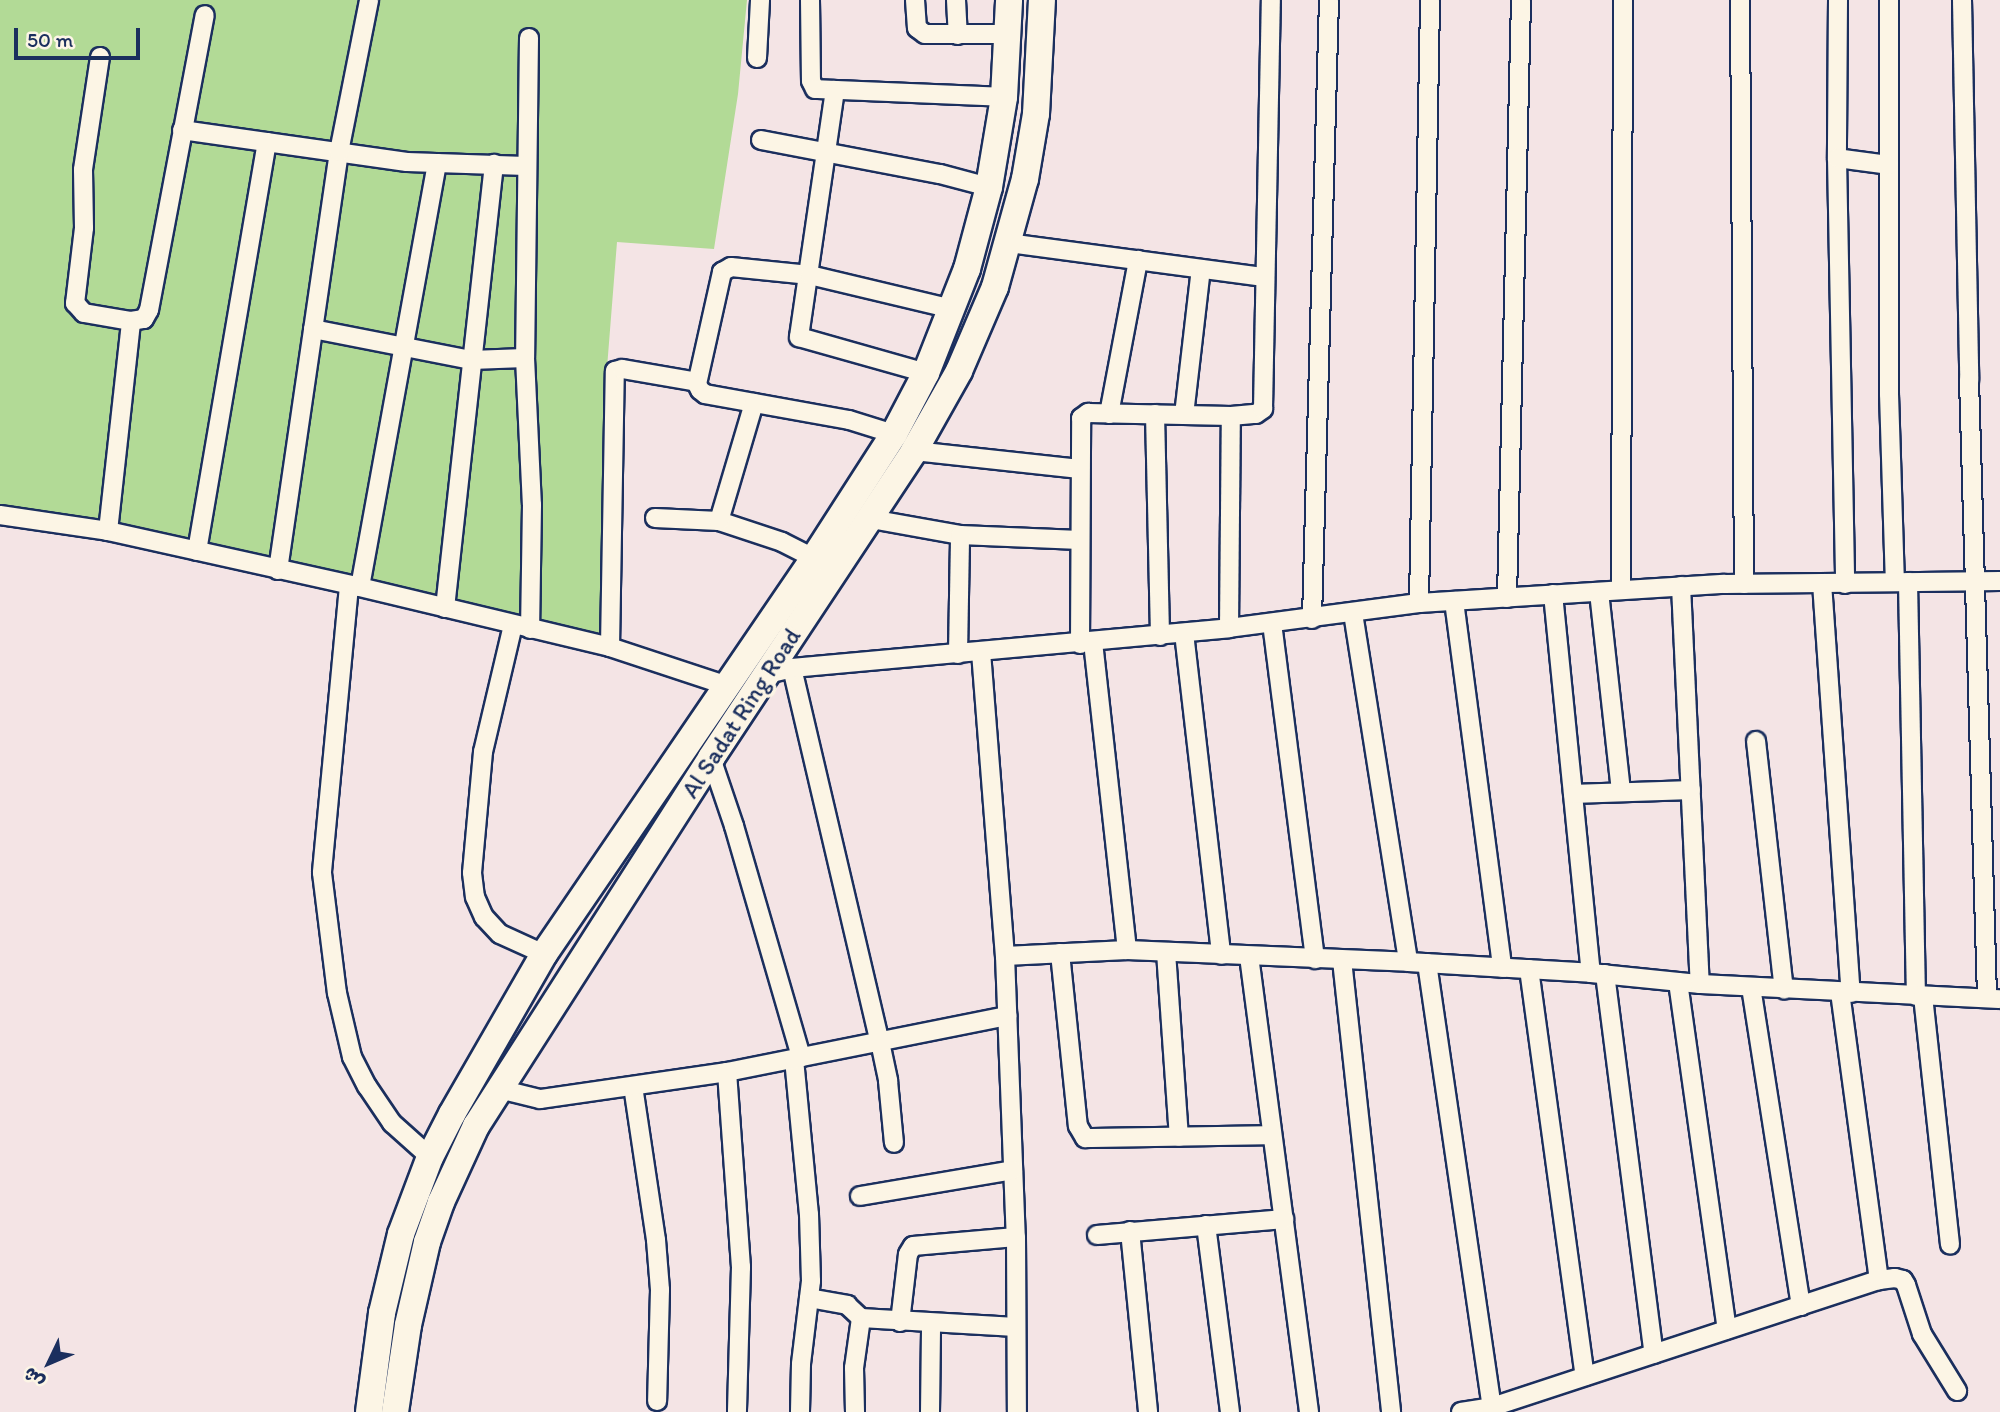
<!DOCTYPE html>
<meta charset="utf-8">
<style>
body{margin:0}
#map{position:relative;width:2000px;height:1412px;overflow:hidden;background:#f4e4e5;font-family:Itim,"Playpen Sans Arabic",sans-serif}
div>[style]{position:absolute}
.green>*{inset:0;background:#b2da96}
.roads{filter:drop-shadow(2px 0 #1b2f5e) drop-shadow(-2px 0 #1b2f5e) drop-shadow(0 2px #1b2f5e) drop-shadow(0 -2px #1b2f5e)}
.minor>*{height:18px;margin:-9px;padding:0 9px;transform-origin:9px;border-radius:9px;background:#fcf5e5}
.highway>*{height:26px;margin:-13px;padding:0 13px;transform-origin:13px;border-radius:13px;background:#fcf5e5}
span{translate:-50% -50%;white-space:nowrap;text-align:center;line-height:1.15;-webkit-text-stroke:7px #fcf5e5;paint-order:stroke}
.street-label{font-size:24px;color:#1b2f5e}
.north{position:absolute;left:14px;top:1328px;width:70px;height:70px;-webkit-text-stroke:5px #fcf5e5;paint-order:stroke;rotate:226deg;font-size:19px;font-weight:700;line-height:28px;text-align:center;color:#1b2f5e}
.north::after{content:'';display:block;margin:auto;width:24px;height:32px;background:#1b2f5e;clip-path:polygon(50% 0,100% 100%,50% 72%,0 100%)}
.scale{position:absolute;left:14px;top:28px;width:126px;height:32px;box-sizing:border-box;border:4px solid #1b2f5e;border-top:0;padding-left:9px;font-size:21px;line-height:24px;white-space:nowrap;color:#1b2f5e;-webkit-text-stroke:5px #fcf5e5;paint-order:stroke}
</style>
<div id="map">
<div class="green">
<i style="clip-path:polygon(0 0,747px 0,738px 94px,714px 249px,617px 242px,605px 393px,604px 622px,596px 641px,205px 546px,24px 508px,0 507px)"></i>
</div>
<div class="roads">
<div class="minor">
<i style="left:810px;top:0;width:81px;rotate:89.3deg"></i>
<i style="left:811px;top:81px;width:9px;rotate:63deg"></i>
<i style="left:815px;top:89px;width:189px;rotate:2.4deg"></i>
<i style="left:915px;top:0;width:28px;rotate:86deg"></i>
<i style="left:917px;top:28px;width:10px;rotate:37deg"></i>
<i style="left:925px;top:34px;width:83px"></i>
<i style="left:956px;top:0;width:35px;rotate:87deg"></i>
<i style="left:1740px;top:0;width:584px;rotate:89.61deg"></i>
<i style="left:1838px;top:0;width:158px;rotate:90.4deg"></i>
<i style="left:1837px;top:158px;width:426px;rotate:88.9deg"></i>
<i style="left:1889px;top:0;width:394px;rotate:90deg"></i>
<i style="left:1889px;top:394px;width:188px;rotate:88.2deg"></i>
<i style="left:1962px;top:0;width:379px;rotate:88.9deg"></i>
<i style="left:1969px;top:379px;width:619px;rotate:88.33deg"></i>
<i style="left:529px;top:38px;width:320px;rotate:90.7deg"></i>
<i style="left:525px;top:358px;width:147px;rotate:87.3deg"></i>
<i style="left:532px;top:505px;width:124px;rotate:90.9deg"></i>
<i style="left:100px;top:57px;width:114px;rotate:98.6deg"></i>
<i style="left:83px;top:170px;width:58px;rotate:89deg"></i>
<i style="left:84px;top:228px;width:76px;rotate:96.8deg"></i>
<i style="left:75px;top:303px;width:13px;rotate:48deg"></i>
<i style="left:84px;top:313px;width:48px;rotate:9.7deg"></i>
<i style="left:131px;top:321px;width:13px;rotate:-9deg"></i>
<i style="left:144px;top:319px;width:10px;rotate:-61deg"></i>
<i style="left:149px;top:310px;width:300px;rotate:-79.3deg"></i>
<i style="left:757px;top:58px;width:58px;rotate:-87deg"></i>
<i style="left:835px;top:90px;width:250px;rotate:98.3deg"></i>
<i style="left:799px;top:337px;width:132px;rotate:15.8deg"></i>
<i style="left:182px;top:130px;width:227px;rotate:8.1deg"></i>
<i style="left:407px;top:162px;width:119px;rotate:1.9deg"></i>
<i style="left:761px;top:140px;width:182px;rotate:10.8deg"></i>
<i style="left:940px;top:174px;width:51px;rotate:14.9deg"></i>
<i style="left:1837px;top:158px;width:52px;rotate:7.7deg"></i>
<i style="left:1009px;top:243px;width:258px;rotate:7.6deg"></i>
<i style="left:313px;top:329px;width:161px;rotate:11.1deg"></i>
<i style="left:471px;top:360px;width:54px;rotate:-2.1deg"></i>
<i style="left:1109px;top:414px;width:157px;rotate:-79.3deg"></i>
<i style="left:1155px;top:414px;width:222px;rotate:88.7deg"></i>
<i style="left:1184px;top:415px;width:147px;rotate:-83.4deg"></i>
<i style="left:894px;top:434px;width:47px;rotate:-162.7deg"></i>
<i style="left:849px;top:420px;width:146px;rotate:-169.8deg"></i>
<i style="left:705px;top:394px;width:6px;rotate:-141deg"></i>
<i style="left:700px;top:390px;width:7px;rotate:-117deg"></i>
<i style="left:697px;top:384px;width:115px;rotate:-77.4deg"></i>
<i style="left:722px;top:272px;width:10px;rotate:-29deg"></i>
<i style="left:731px;top:267px;width:79px;rotate:5.8deg"></i>
<i style="left:810px;top:275px;width:147px;rotate:13.4deg"></i>
<i style="left:914px;top:451px;width:167px;rotate:6.2deg"></i>
<i style="left:0;top:515px;width:109px;rotate:8.4deg"></i>
<i style="left:108px;top:531px;width:258px;rotate:12.5deg"></i>
<i style="left:360px;top:587px;width:257px;rotate:13.5deg"></i>
<i style="left:610px;top:647px;width:124px;rotate:18.3deg"></i>
<i style="left:655px;top:518px;width:64px;rotate:2.7deg"></i>
<i style="left:719px;top:521px;width:66px;rotate:18.4deg"></i>
<i style="left:782px;top:542px;width:36px;rotate:27deg"></i>
<i style="left:871px;top:519px;width:90px;rotate:10.2deg"></i>
<i style="left:960px;top:535px;width:120px;rotate:2.4deg"></i>
<i style="left:719px;top:521px;width:123px;rotate:-73.5deg"></i>
<i style="left:108px;top:531px;width:211px;rotate:-83.7deg"></i>
<i style="left:197px;top:551px;width:415px;rotate:-80.3deg"></i>
<i style="left:278px;top:570px;width:422px;rotate:-81.7deg"></i>
<i style="left:339px;top:152px;width:155px;rotate:-78.8deg"></i>
<i style="left:1908px;top:582px;width:414px;rotate:88.9deg"></i>
<i style="left:1822px;top:583px;width:411px;rotate:86deg"></i>
<i style="left:349px;top:586px;width:288px;rotate:95.4deg"></i>
<i style="left:322px;top:873px;width:121px;rotate:82.9deg"></i>
<i style="left:337px;top:993px;width:66px;rotate:76.8deg"></i>
<i style="left:352px;top:1057px;width:33px;rotate:63deg"></i>
<i style="left:367px;top:1086px;width:45px;rotate:56deg"></i>
<i style="left:392px;top:1123px;width:51px;rotate:41.8deg"></i>
<i style="left:1681px;top:586px;width:398px;rotate:87.3deg"></i>
<i style="left:360px;top:587px;width:431px;rotate:-79.7deg"></i>
<i style="left:1621px;top:590px;width:590px;rotate:-89.81deg"></i>
<i style="left:1599px;top:592px;width:201px;rotate:83.7deg"></i>
<i style="left:1553px;top:594px;width:381px;rotate:84.3deg"></i>
<i style="left:1507px;top:598px;width:598px;rotate:-88.66deg"></i>
<i style="left:1454px;top:601px;width:370px;rotate:82.5deg"></i>
<i style="left:1419px;top:603px;width:603px;rotate:-88.95deg"></i>
<i style="left:445px;top:608px;width:447px;rotate:-83.7deg"></i>
<i style="left:1353px;top:613px;width:353px;rotate:81deg"></i>
<i style="left:1312px;top:619px;width:619px;rotate:-88.43deg"></i>
<i style="left:1272px;top:623px;width:339px;rotate:82.7deg"></i>
<i style="left:513px;top:625px;width:130px;rotate:103.3deg"></i>
<i style="left:483px;top:752px;width:121px;rotate:95.2deg"></i>
<i style="left:472px;top:873px;width:24px;rotate:83deg"></i>
<i style="left:475px;top:897px;width:22px;rotate:66deg"></i>
<i style="left:484px;top:917px;width:23px;rotate:47deg"></i>
<i style="left:500px;top:934px;width:48px;rotate:24.4deg"></i>
<i style="left:1229px;top:628px;width:212px;rotate:-89.5deg"></i>
<i style="left:1184px;top:633px;width:324px;rotate:83.4deg"></i>
<i style="left:1093px;top:642px;width:310px;rotate:83.7deg"></i>
<i style="left:1080px;top:644px;width:226px;rotate:-89.7deg"></i>
<i style="left:1081px;top:418px;width:9px;rotate:-36deg"></i>
<i style="left:1088px;top:413px;width:143px;rotate:1.2deg"></i>
<i style="left:1231px;top:416px;width:25px;rotate:-5deg"></i>
<i style="left:1256px;top:414px;width:9px;rotate:-36deg"></i>
<i style="left:1263px;top:409px;width:409px;rotate:-88.9deg"></i>
<i style="left:610px;top:647px;width:276px;rotate:-89deg"></i>
<i style="left:615px;top:371px;width:7px;rotate:-16deg"></i>
<i style="left:622px;top:369px;width:76px;rotate:9.8deg"></i>
<i style="left:981px;top:652px;width:305px;rotate:85.5deg"></i>
<i style="left:1005px;top:956px;width:281px;rotate:87.8deg"></i>
<i style="left:1016px;top:1237px;width:175px;rotate:89.7deg"></i>
<i style="left:958px;top:654px;width:119px;rotate:-89deg"></i>
<i style="left:792px;top:668px;width:384px;rotate:76.8deg"></i>
<i style="left:880px;top:1042px;width:40px;rotate:78deg"></i>
<i style="left:888px;top:1081px;width:62px;rotate:84.5deg"></i>
<i style="left:767px;top:674px;width:26px;rotate:-13deg"></i>
<i style="left:792px;top:668px;width:439px;rotate:-5.2deg"></i>
<i style="left:1229px;top:628px;width:192px;rotate:-7.5deg"></i>
<i style="left:1419px;top:603px;width:306px;rotate:-3.6deg"></i>
<i style="left:1724px;top:584px;width:276px;rotate:-0.6deg"></i>
<i style="left:1756px;top:741px;width:250px;rotate:83.6deg"></i>
<i style="left:711px;top:758px;width:72px;rotate:71.3deg"></i>
<i style="left:734px;top:826px;width:241px;rotate:73.8deg"></i>
<i style="left:1573px;top:794px;width:118px;rotate:-1.9deg"></i>
<i style="left:1166px;top:952px;width:185px;rotate:86deg"></i>
<i style="left:1060px;top:953px;width:174px;rotate:84.1deg"></i>
<i style="left:1078px;top:1126px;width:14px;rotate:60deg"></i>
<i style="left:1085px;top:1138px;width:187px;rotate:-0.9deg"></i>
<i style="left:1005px;top:956px;width:122px;rotate:-2.8deg"></i>
<i style="left:1127px;top:950px;width:281px;rotate:2.4deg"></i>
<i style="left:1408px;top:962px;width:183px;rotate:3.4deg"></i>
<i style="left:1591px;top:973px;width:110px;rotate:5.8deg"></i>
<i style="left:1700px;top:984px;width:300px;rotate:2.9deg"></i>
<i style="left:1249px;top:956px;width:460px;rotate:82.5deg"></i>
<i style="left:1342px;top:960px;width:455px;rotate:83.8deg"></i>
<i style="left:1427px;top:963px;width:449px;rotate:81.7deg"></i>
<i style="left:1529px;top:969px;width:411px;rotate:82.2deg"></i>
<i style="left:1605px;top:974px;width:383px;rotate:82.7deg"></i>
<i style="left:1678px;top:982px;width:351px;rotate:82deg"></i>
<i style="left:1751px;top:987px;width:323px;rotate:81.1deg"></i>
<i style="left:1840px;top:992px;width:291px;rotate:82.3deg"></i>
<i style="left:1923px;top:996px;width:250px;rotate:83.8deg"></i>
<i style="left:794px;top:1059px;width:156px;rotate:84.5deg"></i>
<i style="left:809px;top:1214px;width:67px;rotate:88.3deg"></i>
<i style="left:811px;top:1281px;width:84px;rotate:96.9deg"></i>
<i style="left:801px;top:1364px;width:48px;rotate:91.2deg"></i>
<i style="left:727px;top:1072px;width:286px;rotate:-11.3deg"></i>
<i style="left:633px;top:1086px;width:156px;rotate:81.5deg"></i>
<i style="left:656px;top:1240px;width:50px;rotate:85.4deg"></i>
<i style="left:660px;top:1290px;width:111px;rotate:91.5deg"></i>
<i style="left:499px;top:1089px;width:42px;rotate:13.7deg"></i>
<i style="left:540px;top:1099px;width:189px;rotate:-8.2deg"></i>
<i style="left:727px;top:1072px;width:196px;rotate:85.9deg"></i>
<i style="left:741px;top:1267px;width:145px;rotate:91.6deg"></i>
<i style="left:860px;top:1196px;width:155px;rotate:-9.6deg"></i>
<i style="left:1206px;top:1225px;width:189px;rotate:82.7deg"></i>
<i style="left:1130px;top:1231px;width:182px;rotate:84.3deg"></i>
<i style="left:1097px;top:1235px;width:188px;rotate:-4.9deg"></i>
<i style="left:809px;top:1298px;width:39px;rotate:10deg"></i>
<i style="left:847px;top:1305px;width:19px;rotate:43deg"></i>
<i style="left:861px;top:1318px;width:155px;rotate:3.3deg"></i>
<i style="left:900px;top:1322px;width:68px;rotate:-83.3deg"></i>
<i style="left:908px;top:1254px;width:9px;rotate:-58deg"></i>
<i style="left:913px;top:1246px;width:103px;rotate:-5deg"></i>
<i style="left:855px;top:1412px;width:44px;rotate:-91.3deg"></i>
<i style="left:854px;top:1368px;width:50px;rotate:-82deg"></i>
<i style="left:930px;top:1412px;width:87px;rotate:-89.3deg"></i>
<i style="left:1461px;top:1412px;width:31px;rotate:-9deg"></i>
<i style="left:1492px;top:1407px;width:407px;rotate:-18.2deg"></i>
<i style="left:1879px;top:1280px;width:16px;rotate:-7deg"></i>
<i style="left:1895px;top:1278px;width:8px;rotate:14deg"></i>
<i style="left:1903px;top:1280px;width:6px;rotate:59deg"></i>
<i style="left:1906px;top:1285px;width:52px;rotate:71.9deg"></i>
<i style="left:1922px;top:1334px;width:67px;rotate:58.4deg"></i>
</div>
<div class="highway">
<i style="left:369px;top:1412px;width:100px;rotate:-82.5deg"></i>
<i style="left:382px;top:1313px;width:81px;rotate:-76.5deg"></i>
<i style="left:401px;top:1234px;width:82px;rotate:-69.4deg"></i>
<i style="left:430px;top:1157px;width:48px;rotate:-62.9deg"></i>
<i style="left:452px;top:1114px;width:185px;rotate:-60.1deg"></i>
<i style="left:544px;top:954px;width:479px;rotate:-55.7deg"></i>
<i style="left:814px;top:558px;width:148px;rotate:-57.2deg"></i>
<i style="left:894px;top:434px;width:69px;rotate:-62.3deg"></i>
<i style="left:926px;top:373px;width:112px;rotate:-68.5deg"></i>
<i style="left:967px;top:269px;width:85px;rotate:-75deg"></i>
<i style="left:989px;top:187px;width:91px;rotate:-80.5deg"></i>
<i style="left:1004px;top:97px;width:97px;rotate:-87deg"></i>
<i style="left:395px;top:1412px;width:88px;rotate:-81.5deg"></i>
<i style="left:408px;top:1325px;width:85px;rotate:-77.1deg"></i>
<i style="left:427px;top:1242px;width:42px;rotate:-70.7deg"></i>
<i style="left:441px;top:1202px;width:84px;rotate:-65.3deg"></i>
<i style="left:476px;top:1126px;width:437px;rotate:-57.4deg"></i>
<i style="left:711px;top:758px;width:368px;rotate:-56.5deg"></i>
<i style="left:914px;top:451px;width:92px;rotate:-60.6deg"></i>
<i style="left:959px;top:371px;width:91px;rotate:-66.8deg"></i>
<i style="left:995px;top:287px;width:112px;rotate:-74.5deg"></i>
<i style="left:1025px;top:179px;width:66px;rotate:-80.4deg"></i>
<i style="left:1036px;top:114px;width:114px;rotate:-87deg"></i>
</div>
</div>
<div class="street-label">
<span style="left:741px;top:713px;rotate:-57deg">Al Sadat Ring Road</span>
</div>
<div class="north">ش</div>
<div class="scale">50 m</div>
</div>
